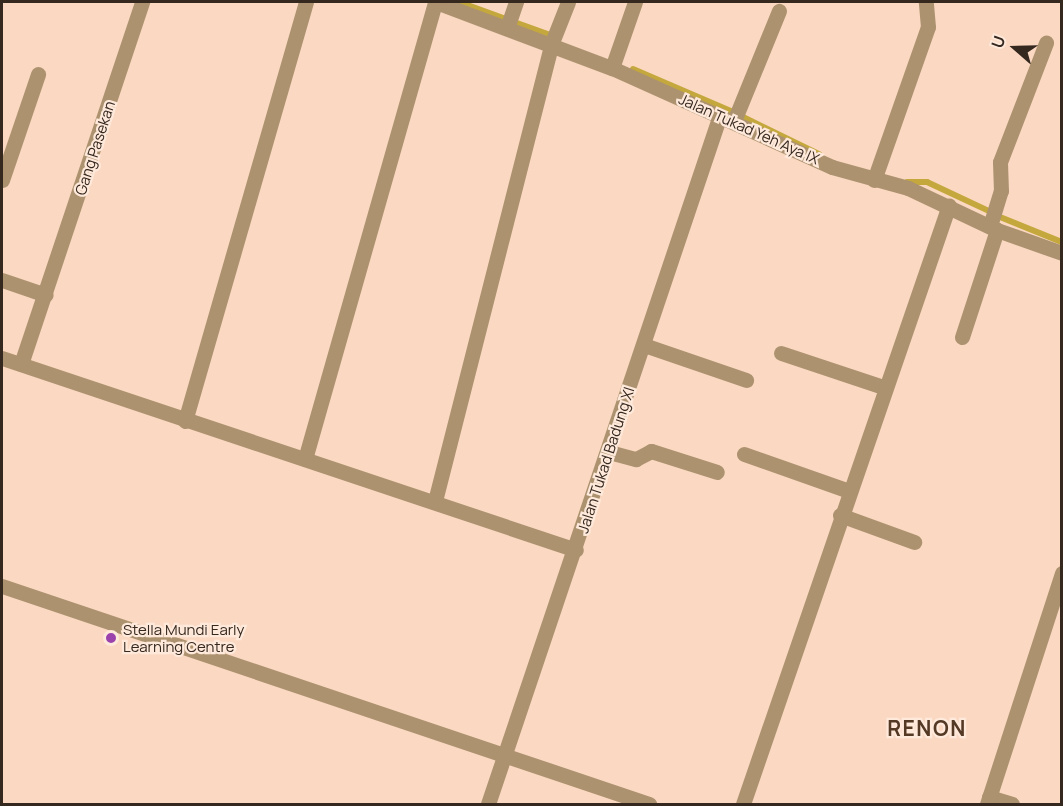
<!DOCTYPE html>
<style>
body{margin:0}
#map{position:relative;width:1063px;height:806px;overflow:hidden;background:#fbd8c1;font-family:Manrope,sans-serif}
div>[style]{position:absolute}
.stream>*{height:6px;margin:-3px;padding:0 3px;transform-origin:3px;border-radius:3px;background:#c4a83e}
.minor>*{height:15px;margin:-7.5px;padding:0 7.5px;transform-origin:7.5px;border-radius:7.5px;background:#ac926f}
.dots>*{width:16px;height:16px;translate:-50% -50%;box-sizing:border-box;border:3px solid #fee9db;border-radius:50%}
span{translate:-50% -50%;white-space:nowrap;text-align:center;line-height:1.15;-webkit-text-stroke:4.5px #fee9db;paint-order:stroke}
.street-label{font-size:15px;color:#35281f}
.poi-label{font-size:15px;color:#35281f}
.left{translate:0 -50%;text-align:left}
.district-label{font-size:21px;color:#543925;font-weight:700;letter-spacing:1.5px}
.frame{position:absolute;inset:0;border:3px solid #35281f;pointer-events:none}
.north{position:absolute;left:985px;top:18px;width:60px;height:60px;-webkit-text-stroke:4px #fee9db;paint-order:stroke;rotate:290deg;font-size:16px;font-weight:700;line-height:24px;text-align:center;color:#35281f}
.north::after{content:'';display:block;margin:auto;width:21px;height:27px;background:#35281f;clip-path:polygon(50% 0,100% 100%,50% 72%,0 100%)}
</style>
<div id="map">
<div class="stream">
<i style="left:459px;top:2px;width:50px;rotate:19.9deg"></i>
<i style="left:517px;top:23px;width:37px;rotate:20deg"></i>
<i style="left:633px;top:69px;width:107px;rotate:23.2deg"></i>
<i style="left:741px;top:116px;width:87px;rotate:26deg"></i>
<i style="left:907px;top:182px;width:20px"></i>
<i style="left:927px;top:182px;width:68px;rotate:25.1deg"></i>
<i style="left:1000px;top:217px;width:67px;rotate:22deg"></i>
</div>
<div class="minor">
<i style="left:436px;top:2px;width:188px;rotate:20.6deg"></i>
<i style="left:612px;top:68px;width:241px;rotate:24.2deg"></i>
<i style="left:832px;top:167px;width:79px;rotate:15.4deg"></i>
<i style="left:908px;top:188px;width:98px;rotate:25.3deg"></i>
<i style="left:997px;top:230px;width:69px;rotate:19.5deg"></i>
<i style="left:507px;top:28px;width:28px;rotate:-71deg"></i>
<i style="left:612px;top:68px;width:70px;rotate:-70.8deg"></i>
<i style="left:734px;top:121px;width:119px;rotate:-67.8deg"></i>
<i style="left:2px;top:180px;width:112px;rotate:-71.2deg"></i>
<i style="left:874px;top:180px;width:162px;rotate:-70.6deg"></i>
<i style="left:928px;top:27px;width:25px;rotate:-95deg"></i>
<i style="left:990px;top:226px;width:37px;rotate:-73deg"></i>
<i style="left:1001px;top:191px;width:29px;rotate:-92deg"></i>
<i style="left:1000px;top:162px;width:128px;rotate:-68.9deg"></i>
<i style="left:2px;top:280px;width:46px;rotate:18.8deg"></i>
<i style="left:962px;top:337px;width:113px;rotate:-71.9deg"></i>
<i style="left:644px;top:345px;width:108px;rotate:18.9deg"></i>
<i style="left:781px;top:353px;width:108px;rotate:18.4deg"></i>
<i style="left:2px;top:358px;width:605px;rotate:18.49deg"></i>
<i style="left:21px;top:364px;width:382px;rotate:-71.5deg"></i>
<i style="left:185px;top:421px;width:436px;rotate:-73.9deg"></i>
<i style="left:609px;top:452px;width:28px;rotate:15deg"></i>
<i style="left:636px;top:459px;width:17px;rotate:-28deg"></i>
<i style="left:651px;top:451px;width:69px;rotate:17.7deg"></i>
<i style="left:744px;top:454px;width:111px;rotate:19.4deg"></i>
<i style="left:305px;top:459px;width:475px;rotate:-74.1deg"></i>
<i style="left:435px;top:501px;width:471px;rotate:-75.7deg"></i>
<i style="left:551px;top:45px;width:46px;rotate:-68.4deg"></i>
<i style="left:840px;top:515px;width:79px;rotate:20deg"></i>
<i style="left:2px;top:586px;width:683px;rotate:18.62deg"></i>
<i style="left:989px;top:797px;width:24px;rotate:17deg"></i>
<i style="left:488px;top:804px;width:727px;rotate:-71.39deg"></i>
<i style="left:743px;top:804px;width:633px;rotate:-71.02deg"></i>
<i style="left:987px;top:804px;width:243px;rotate:-72deg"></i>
</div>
<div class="dots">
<i style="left:111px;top:638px;background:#9c42ad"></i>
</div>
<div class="street-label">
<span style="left:749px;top:129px;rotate:24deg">Jalan Tukad Yeh Aya IX</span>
<span style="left:95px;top:148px;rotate:-72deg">Gang Pasekan</span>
<span style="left:606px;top:460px;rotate:-72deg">Jalan Tukad Badung XI</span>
</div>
<div class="poi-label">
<span class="left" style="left:123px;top:638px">Stella Mundi Early<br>Learning Centre</span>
</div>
<div class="district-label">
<span style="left:927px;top:728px">RENON</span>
</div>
<div class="frame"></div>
<div class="north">U</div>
</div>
